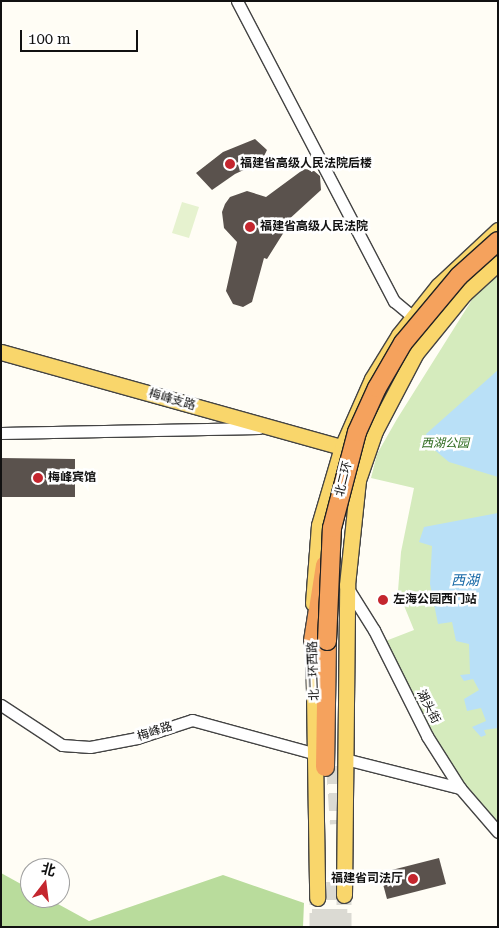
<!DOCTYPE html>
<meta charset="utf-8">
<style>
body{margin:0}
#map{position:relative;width:499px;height:928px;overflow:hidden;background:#fffdf5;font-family:"Roboto Serif","Noto Sans SC",serif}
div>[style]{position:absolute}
.green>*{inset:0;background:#d5ebbd}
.forest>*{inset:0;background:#b9dc9c}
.pitch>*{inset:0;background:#e6f2cf}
.water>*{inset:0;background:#b9e0f7}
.building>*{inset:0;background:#5a524d}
.major-tunnel>*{height:15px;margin-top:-7.5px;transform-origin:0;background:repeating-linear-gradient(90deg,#dbdad3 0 15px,transparent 0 23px)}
.highway-tunnel>*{height:18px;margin-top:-9px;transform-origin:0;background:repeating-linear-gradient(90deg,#dbdad3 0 18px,transparent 0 27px)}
.roads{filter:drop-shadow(1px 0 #444) drop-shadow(-1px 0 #444) drop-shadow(0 1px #444) drop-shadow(0 -1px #444)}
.minor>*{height:11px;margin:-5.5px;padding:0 5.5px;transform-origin:5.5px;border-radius:5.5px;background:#fff}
.major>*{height:15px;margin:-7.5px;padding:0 7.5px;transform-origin:7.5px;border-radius:7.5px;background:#f9d66b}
.highway>*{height:18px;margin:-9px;padding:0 9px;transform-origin:9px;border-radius:9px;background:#f5a25d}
.bridges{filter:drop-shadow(1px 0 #222) drop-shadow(-1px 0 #222) drop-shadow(0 1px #222) drop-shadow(0 -1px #222)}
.highway-bridge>*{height:18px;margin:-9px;padding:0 9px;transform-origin:9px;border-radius:9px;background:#f5a25d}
.dots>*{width:14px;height:14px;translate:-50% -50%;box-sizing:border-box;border:2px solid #fff;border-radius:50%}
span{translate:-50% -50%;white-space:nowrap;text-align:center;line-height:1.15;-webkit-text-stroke:5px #fff;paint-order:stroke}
.poi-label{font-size:12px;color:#111;font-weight:700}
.left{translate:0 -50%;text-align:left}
.right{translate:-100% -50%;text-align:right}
.street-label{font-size:12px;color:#111}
.park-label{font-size:12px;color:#2f6b1f;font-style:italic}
.water-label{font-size:14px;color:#1768a6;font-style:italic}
.frame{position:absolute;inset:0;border:2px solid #111;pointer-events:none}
.north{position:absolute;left:20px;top:858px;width:50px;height:50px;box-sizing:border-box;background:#fff;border:1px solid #a0a0a0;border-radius:50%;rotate:15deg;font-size:14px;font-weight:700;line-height:20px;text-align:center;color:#111}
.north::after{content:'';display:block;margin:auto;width:18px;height:22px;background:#c4262e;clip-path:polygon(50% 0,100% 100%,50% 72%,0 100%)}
.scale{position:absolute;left:20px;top:30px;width:118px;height:22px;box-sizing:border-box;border:2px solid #111;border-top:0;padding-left:6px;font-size:15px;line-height:18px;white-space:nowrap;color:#111;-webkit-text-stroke:4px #fff;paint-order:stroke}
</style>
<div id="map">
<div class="green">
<i style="clip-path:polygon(498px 270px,498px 828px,461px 783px,383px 642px,414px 630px,398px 591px,401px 552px,414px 488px,371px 478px,377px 454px,397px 419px,485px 279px)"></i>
</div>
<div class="forest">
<i style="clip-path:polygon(1px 873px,30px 889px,30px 898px,47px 898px,89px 921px,223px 875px,304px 903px,303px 927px,1px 927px)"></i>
</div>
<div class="pitch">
<i style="clip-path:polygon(182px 202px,199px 207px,189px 238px,172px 233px)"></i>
</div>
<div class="water">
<i style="clip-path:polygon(498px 370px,498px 477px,449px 462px,431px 447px,426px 434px)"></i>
<i style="clip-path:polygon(498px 513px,498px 728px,484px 730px,486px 735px,481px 737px,472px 727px,486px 721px,481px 708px,467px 711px,464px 699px,479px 690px,473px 679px,464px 681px,460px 675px,470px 674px,469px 644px,456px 641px,452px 622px,438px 624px,430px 584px,432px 546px,419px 542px,424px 527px)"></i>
</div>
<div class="building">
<i style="clip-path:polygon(255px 139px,267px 150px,261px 162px,235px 174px,212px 190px,196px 173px,223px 152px)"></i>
<i style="clip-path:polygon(304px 169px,313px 170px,320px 176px,321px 190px,286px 222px,289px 224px,267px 259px,264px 258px,252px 302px,243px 307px,233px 304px,226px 291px,237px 242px,224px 228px,222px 212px,225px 204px,230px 197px,247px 191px,266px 197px)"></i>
<i style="clip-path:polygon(1px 458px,75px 459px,75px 497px,1px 497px)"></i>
<i style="clip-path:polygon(439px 858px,446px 884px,387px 899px,380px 873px)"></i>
</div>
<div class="major-tunnel">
<i style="left:317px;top:927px;width:29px;rotate:-90deg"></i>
<i style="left:344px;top:927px;width:32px;rotate:-90deg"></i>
</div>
<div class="highway-tunnel">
<i style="left:335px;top:766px;width:58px;rotate:86.1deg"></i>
<i style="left:321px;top:927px;width:45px;rotate:-90deg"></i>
<i style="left:338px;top:927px;width:50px;rotate:-88.9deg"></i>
</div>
<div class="roads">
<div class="minor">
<i style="left:237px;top:1px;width:339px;rotate:62.4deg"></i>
<i style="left:394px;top:301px;width:25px;rotate:40deg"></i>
<i style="left:1px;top:433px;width:258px;rotate:-1.1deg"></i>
<i style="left:347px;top:587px;width:51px;rotate:57.9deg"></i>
<i style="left:374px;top:630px;width:119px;rotate:63.4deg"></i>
<i style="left:427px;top:736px;width:62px;rotate:57.6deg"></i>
<i style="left:460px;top:788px;width:58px;rotate:49.2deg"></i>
<i style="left:1px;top:705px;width:73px;rotate:33.3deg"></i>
<i style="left:62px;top:745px;width:28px;rotate:4deg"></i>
<i style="left:90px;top:747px;width:48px;rotate:-10.8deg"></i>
<i style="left:137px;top:738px;width:58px;rotate:-18.1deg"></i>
<i style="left:192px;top:720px;width:129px;rotate:15.3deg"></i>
<i style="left:345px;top:759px;width:119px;rotate:14.2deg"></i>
</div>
<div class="major">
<i style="left:1px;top:352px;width:363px;rotate:15.6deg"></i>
<i style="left:313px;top:603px;width:78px;rotate:-85.6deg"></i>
<i style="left:319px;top:525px;width:81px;rotate:-73.6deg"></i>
<i style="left:342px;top:447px;width:74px;rotate:-66.2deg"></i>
<i style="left:372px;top:379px;width:52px;rotate:-58.5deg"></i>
<i style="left:399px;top:335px;width:63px;rotate:-51.5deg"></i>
<i style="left:438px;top:286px;width:82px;rotate:-43deg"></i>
<i style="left:313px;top:629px;width:269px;rotate:89.1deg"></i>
<i style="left:344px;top:895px;width:310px;rotate:-89.4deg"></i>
<i style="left:347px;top:585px;width:106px;rotate:-84deg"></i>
<i style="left:358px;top:480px;width:52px;rotate:-70.9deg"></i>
<i style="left:375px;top:431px;width:88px;rotate:-62.3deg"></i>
<i style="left:416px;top:353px;width:76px;rotate:-50.9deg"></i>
<i style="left:464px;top:294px;width:46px;rotate:-42.4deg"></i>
</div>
<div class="highway">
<i style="left:313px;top:641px;width:77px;rotate:-81deg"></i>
<i style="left:325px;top:767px;width:126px;rotate:-89.1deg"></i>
</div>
</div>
<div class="bridges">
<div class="highway-bridge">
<i style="left:327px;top:641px;width:113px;rotate:-87.5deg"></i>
<i style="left:332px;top:528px;width:99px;rotate:-75.4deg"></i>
<i style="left:357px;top:432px;width:48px;rotate:-65.6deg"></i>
<i style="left:377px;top:388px;width:52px;rotate:-60deg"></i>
<i style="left:403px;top:343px;width:87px;rotate:-50.1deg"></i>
<i style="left:459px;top:276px;width:52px;rotate:-41.9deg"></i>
</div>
</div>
<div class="dots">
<i style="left:230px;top:164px;background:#c4262e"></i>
<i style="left:250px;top:227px;background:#c4262e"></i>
<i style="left:38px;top:478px;background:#c4262e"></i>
<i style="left:383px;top:600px;background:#c4262e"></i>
<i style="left:413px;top:879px;background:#c4262e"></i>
</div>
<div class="poi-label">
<span class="left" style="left:240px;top:164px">福建省高级人民法院后楼</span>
<span class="left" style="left:260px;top:227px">福建省高级人民法院</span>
<span class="left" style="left:48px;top:478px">梅峰宾馆</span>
<span class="left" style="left:393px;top:600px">左海公园西门站</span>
<span class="right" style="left:403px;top:879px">福建省司法厅</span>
</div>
<div class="street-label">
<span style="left:172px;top:400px;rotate:16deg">梅峰支路</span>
<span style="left:344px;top:479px;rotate:-76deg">北二环</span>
<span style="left:314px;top:671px;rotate:-92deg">北二环西路</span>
<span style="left:428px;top:707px;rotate:63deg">湖头街</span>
<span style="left:155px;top:732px;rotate:-18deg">梅峰路</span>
</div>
<div class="park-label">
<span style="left:445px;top:444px">西湖公园</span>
</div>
<div class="water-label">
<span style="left:465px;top:580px">西湖</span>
</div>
<div class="frame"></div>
<div class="north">北</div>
<div class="scale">100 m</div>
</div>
